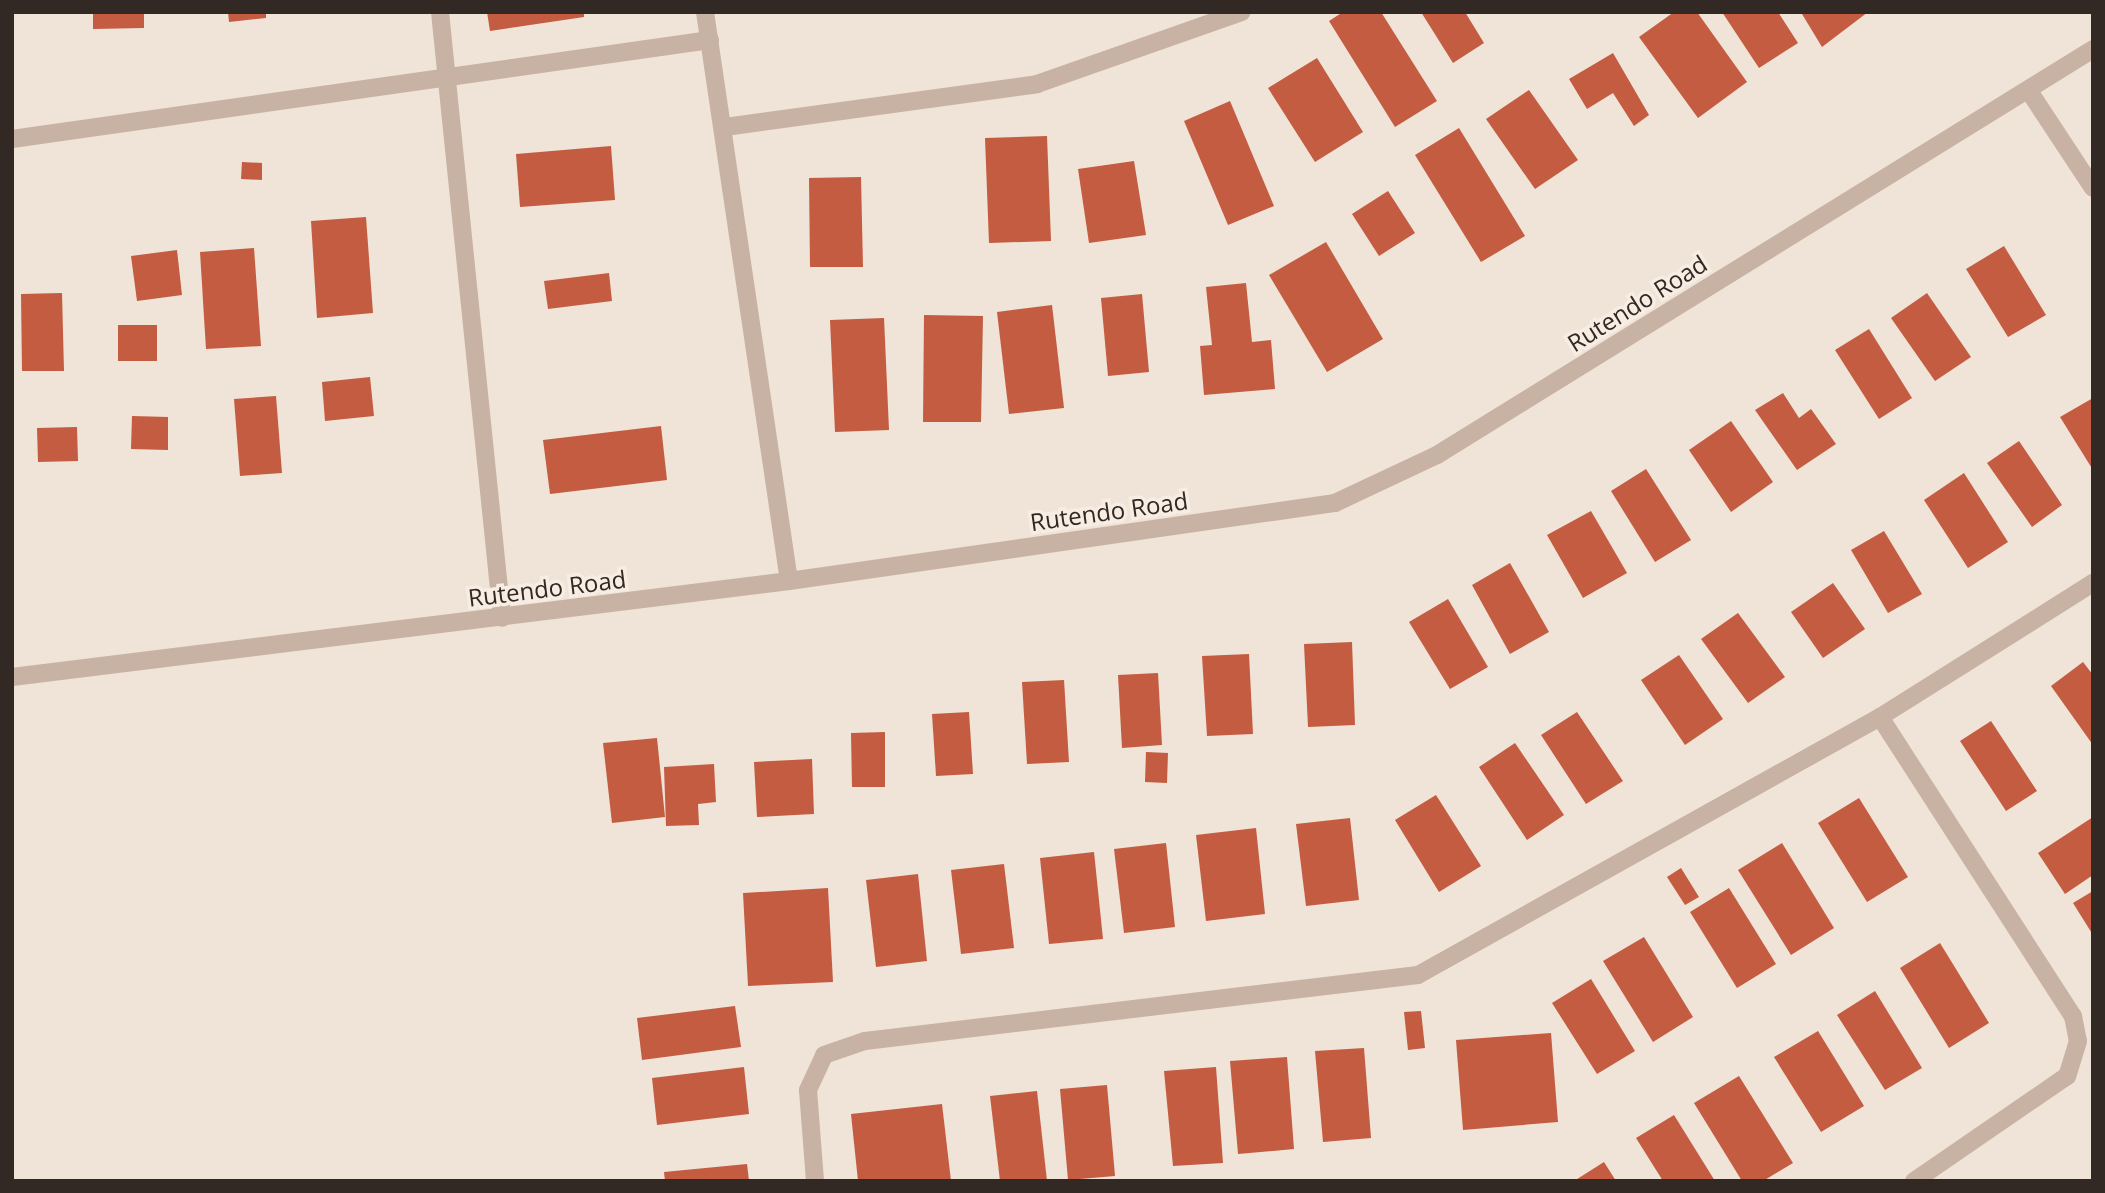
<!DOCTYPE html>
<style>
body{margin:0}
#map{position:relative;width:2105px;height:1193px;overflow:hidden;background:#f0e3d7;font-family:"Open Sans",sans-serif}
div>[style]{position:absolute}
.building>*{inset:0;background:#c35c41}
.minor>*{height:18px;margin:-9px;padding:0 9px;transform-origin:9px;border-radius:9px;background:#c7b2a3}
span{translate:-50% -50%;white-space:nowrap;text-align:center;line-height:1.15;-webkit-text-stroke:7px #f8ede2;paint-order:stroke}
.street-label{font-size:24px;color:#322925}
.frame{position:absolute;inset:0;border:14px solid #322925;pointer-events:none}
</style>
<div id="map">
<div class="building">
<i style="clip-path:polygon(93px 12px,144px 12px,144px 28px,93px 29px)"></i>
<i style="clip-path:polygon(228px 12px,266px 12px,266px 18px,229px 22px)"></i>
<i style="clip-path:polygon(487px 12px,584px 12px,584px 17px,490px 31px)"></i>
<i style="clip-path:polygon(1343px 12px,1381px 12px,1437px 101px,1395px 127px,1329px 21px)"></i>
<i style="clip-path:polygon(1421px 12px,1465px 12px,1484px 43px,1453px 63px)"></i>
<i style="clip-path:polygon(1674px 12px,1697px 12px,1747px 82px,1698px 118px,1639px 37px)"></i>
<i style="clip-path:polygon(1722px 12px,1778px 12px,1798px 43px,1759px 68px)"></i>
<i style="clip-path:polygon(1868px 12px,1822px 47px,1802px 14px,1806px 12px)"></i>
<i style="clip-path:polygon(1613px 53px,1649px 115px,1634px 126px,1613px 93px,1587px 109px,1569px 79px)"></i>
<i style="clip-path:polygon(1317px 58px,1363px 132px,1315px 162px,1268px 88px)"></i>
<i style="clip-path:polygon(1529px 90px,1578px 160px,1535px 189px,1486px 119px)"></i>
<i style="clip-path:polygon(1230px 101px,1274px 206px,1228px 225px,1184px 121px)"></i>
<i style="clip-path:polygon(1459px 128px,1525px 236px,1481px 262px,1415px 155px)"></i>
<i style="clip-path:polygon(1047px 136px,1051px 241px,989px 243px,985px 138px)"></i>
<i style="clip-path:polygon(611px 146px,615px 200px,520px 207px,516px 154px)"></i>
<i style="clip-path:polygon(1134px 161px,1146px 235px,1089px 243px,1078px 169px)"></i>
<i style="clip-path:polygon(242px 162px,262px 163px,262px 180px,241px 179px)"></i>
<i style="clip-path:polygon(861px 177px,863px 267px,810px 267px,809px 178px)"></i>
<i style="clip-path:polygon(1388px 191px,1415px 233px,1379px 256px,1352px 214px)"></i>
<i style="clip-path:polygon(366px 217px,373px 313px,317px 318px,311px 221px)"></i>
<i style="clip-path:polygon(1326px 242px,1383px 339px,1327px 372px,1269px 275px)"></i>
<i style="clip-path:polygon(2004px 246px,2046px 315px,2008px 337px,1966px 269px)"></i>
<i style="clip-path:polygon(254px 248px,261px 346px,206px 349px,200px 252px)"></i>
<i style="clip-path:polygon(177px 250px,182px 295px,137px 301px,131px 256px)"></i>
<i style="clip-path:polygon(609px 273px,612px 301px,548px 309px,544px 281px)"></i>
<i style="clip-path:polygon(1246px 283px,1252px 342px,1271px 340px,1275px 389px,1204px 395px,1200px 346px,1212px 345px,1206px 287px)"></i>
<i style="clip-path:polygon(62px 293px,64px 371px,22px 371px,21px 294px)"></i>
<i style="clip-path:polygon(1927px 293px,1971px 357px,1935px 381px,1891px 318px)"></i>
<i style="clip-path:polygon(1142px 294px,1149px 372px,1108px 376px,1101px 298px)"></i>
<i style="clip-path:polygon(1052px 305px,1064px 408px,1009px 414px,997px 312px)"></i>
<i style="clip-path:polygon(924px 315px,983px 316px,981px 422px,923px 422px)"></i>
<i style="clip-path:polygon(884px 318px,889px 430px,835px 432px,830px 320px)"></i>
<i style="clip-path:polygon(118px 325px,157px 325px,157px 361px,118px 361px)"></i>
<i style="clip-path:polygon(1869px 329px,1912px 398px,1879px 419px,1835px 350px)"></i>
<i style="clip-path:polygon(370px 377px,374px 416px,325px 421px,322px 382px)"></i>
<i style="clip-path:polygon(1783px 393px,1799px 418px,1811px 409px,1836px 444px,1797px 470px,1755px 410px)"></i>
<i style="clip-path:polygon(276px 396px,282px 473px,240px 476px,234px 399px)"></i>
<i style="clip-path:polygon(2093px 398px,2093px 470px,2060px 417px)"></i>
<i style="clip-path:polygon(132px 416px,168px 417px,168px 450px,131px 449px)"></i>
<i style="clip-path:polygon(1731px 421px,1773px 482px,1731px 512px,1689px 450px)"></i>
<i style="clip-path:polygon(661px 426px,667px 480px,550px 494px,543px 440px)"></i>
<i style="clip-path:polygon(77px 427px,78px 461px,38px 462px,37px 428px)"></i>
<i style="clip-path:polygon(2019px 441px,2062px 505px,2032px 527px,1987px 463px)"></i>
<i style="clip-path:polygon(1646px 469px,1691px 540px,1655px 562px,1611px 491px)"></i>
<i style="clip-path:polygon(1964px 473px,2008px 542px,1968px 568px,1924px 500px)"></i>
<i style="clip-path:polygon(1591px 511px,1627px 573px,1583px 598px,1547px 535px)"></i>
<i style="clip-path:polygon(1884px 531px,1922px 594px,1888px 613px,1851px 550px)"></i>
<i style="clip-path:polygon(1510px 563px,1549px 632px,1510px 654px,1472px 585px)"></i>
<i style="clip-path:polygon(1833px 583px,1865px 629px,1823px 658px,1791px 612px)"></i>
<i style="clip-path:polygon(1448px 599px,1488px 667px,1450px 689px,1409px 622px)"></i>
<i style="clip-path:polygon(1738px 613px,1785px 677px,1748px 703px,1701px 639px)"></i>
<i style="clip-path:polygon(1352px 642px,1355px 725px,1308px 727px,1304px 644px)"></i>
<i style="clip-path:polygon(1249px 654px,1253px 734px,1207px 736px,1202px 656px)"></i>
<i style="clip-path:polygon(1679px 655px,1723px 719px,1685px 745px,1641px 680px)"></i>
<i style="clip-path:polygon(2083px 662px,2093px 675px,2093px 745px,2051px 686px)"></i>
<i style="clip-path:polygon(1158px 673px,1162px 745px,1122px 748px,1118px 675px)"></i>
<i style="clip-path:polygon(1064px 680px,1069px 762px,1027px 764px,1022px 682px)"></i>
<i style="clip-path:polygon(969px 712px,973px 774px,936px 776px,932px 714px)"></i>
<i style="clip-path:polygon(1577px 712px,1623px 781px,1586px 804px,1541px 735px)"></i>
<i style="clip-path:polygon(1991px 721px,2037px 791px,2006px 811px,1960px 741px)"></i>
<i style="clip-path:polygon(885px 732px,885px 787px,852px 787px,851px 733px)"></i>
<i style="clip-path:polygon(657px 738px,665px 817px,612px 823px,603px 743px)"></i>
<i style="clip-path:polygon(1515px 743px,1564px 815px,1527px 840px,1479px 767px)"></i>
<i style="clip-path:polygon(1146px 752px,1168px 753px,1167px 783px,1145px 782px)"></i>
<i style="clip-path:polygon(812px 759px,814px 814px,757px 817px,754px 762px)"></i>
<i style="clip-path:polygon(714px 764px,716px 802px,698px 804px,699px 825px,666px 826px,664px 767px)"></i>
<i style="clip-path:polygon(1436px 795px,1481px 866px,1439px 892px,1395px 820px)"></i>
<i style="clip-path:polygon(1859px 798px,1908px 877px,1867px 902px,1818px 823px)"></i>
<i style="clip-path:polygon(2093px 817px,2093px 875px,2065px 894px,2038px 853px)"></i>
<i style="clip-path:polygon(1350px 818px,1359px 900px,1306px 906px,1296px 824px)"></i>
<i style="clip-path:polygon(1256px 828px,1265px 914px,1206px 921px,1196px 835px)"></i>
<i style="clip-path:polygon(1166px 843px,1175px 927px,1124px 933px,1114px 849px)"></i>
<i style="clip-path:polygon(1782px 843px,1834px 928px,1791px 955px,1738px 870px)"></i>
<i style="clip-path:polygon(1094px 852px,1103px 939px,1049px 944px,1040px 858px)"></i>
<i style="clip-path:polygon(1004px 864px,1014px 948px,961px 954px,951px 870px)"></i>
<i style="clip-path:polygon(1681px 868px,1699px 897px,1685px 905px,1667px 877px)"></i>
<i style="clip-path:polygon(918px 874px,927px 961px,876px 967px,866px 880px)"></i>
<i style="clip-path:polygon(828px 888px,833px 982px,748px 986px,743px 893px)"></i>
<i style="clip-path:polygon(1729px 888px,1776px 964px,1737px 988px,1690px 912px)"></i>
<i style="clip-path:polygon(2093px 891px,2093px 935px,2073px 903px)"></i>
<i style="clip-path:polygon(1644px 937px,1693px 1017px,1653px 1042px,1603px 961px)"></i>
<i style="clip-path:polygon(1940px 943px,1989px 1023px,1949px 1048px,1900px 968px)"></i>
<i style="clip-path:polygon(1591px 979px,1635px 1051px,1597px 1074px,1552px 1003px)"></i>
<i style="clip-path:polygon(1875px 991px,1922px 1068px,1885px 1090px,1837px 1015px)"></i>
<i style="clip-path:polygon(735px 1006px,741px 1047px,642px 1060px,637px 1018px)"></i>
<i style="clip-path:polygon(1421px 1011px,1425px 1048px,1408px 1050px,1404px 1012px)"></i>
<i style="clip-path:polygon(1818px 1031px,1864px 1106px,1821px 1132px,1774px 1057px)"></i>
<i style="clip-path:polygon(1551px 1033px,1558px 1122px,1463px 1130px,1456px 1040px)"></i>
<i style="clip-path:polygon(1364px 1048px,1371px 1138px,1323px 1142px,1315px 1051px)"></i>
<i style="clip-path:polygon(1287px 1057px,1294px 1149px,1238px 1154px,1230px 1061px)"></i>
<i style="clip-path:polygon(744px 1067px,749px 1114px,657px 1125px,652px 1078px)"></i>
<i style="clip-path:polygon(1216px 1067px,1223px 1163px,1173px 1166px,1164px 1071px)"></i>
<i style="clip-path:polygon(1739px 1076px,1793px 1163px,1763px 1181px,1742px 1181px,1694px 1103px)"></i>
<i style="clip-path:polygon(1107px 1085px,1115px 1176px,1068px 1180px,1060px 1089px)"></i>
<i style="clip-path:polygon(1037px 1091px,1047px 1181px,1000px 1181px,990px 1096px)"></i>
<i style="clip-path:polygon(942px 1104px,951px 1181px,858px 1181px,851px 1114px)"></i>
<i style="clip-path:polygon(1674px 1115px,1715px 1181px,1663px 1181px,1636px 1138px)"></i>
<i style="clip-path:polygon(1604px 1162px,1616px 1181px,1574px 1181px)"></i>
<i style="clip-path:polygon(747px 1164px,749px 1181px,665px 1181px,664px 1172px)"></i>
</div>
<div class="minor">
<i style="left:440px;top:12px;width:609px;rotate:84.16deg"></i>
<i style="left:705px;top:12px;width:575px;rotate:81.6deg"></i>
<i style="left:2029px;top:91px;width:116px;rotate:56.6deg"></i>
<i style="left:725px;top:127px;width:315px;rotate:-7.8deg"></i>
<i style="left:1037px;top:84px;width:217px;rotate:-19.4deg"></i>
<i style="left:12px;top:139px;width:705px;rotate:-8.07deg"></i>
<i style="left:12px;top:677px;width:783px;rotate:-7.04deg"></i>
<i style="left:789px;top:581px;width:552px;rotate:-8.13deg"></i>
<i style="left:1335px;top:503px;width:113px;rotate:-25.2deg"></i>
<i style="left:1437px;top:455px;width:771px;rotate:-31.75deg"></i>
<i style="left:1880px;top:717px;width:356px;rotate:57.2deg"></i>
<i style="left:2073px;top:1016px;width:25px;rotate:79deg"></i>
<i style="left:2078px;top:1041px;width:37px;rotate:107deg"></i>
<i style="left:2067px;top:1076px;width:186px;rotate:145.5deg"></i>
<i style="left:815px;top:1181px;width:91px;rotate:-94.4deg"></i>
<i style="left:808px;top:1090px;width:38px;rotate:-65deg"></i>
<i style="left:824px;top:1055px;width:43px;rotate:-18.9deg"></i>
<i style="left:865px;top:1041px;width:557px;rotate:-6.81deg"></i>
<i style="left:1418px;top:975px;width:529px;rotate:-29.18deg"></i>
<i style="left:1880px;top:717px;width:252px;rotate:-32.2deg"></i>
</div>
<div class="street-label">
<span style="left:1637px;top:303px;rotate:-32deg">Rutendo Road</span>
<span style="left:1109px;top:511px;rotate:-8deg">Rutendo Road</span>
<span style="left:547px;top:588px;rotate:-7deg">Rutendo Road</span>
</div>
<div class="frame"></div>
</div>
